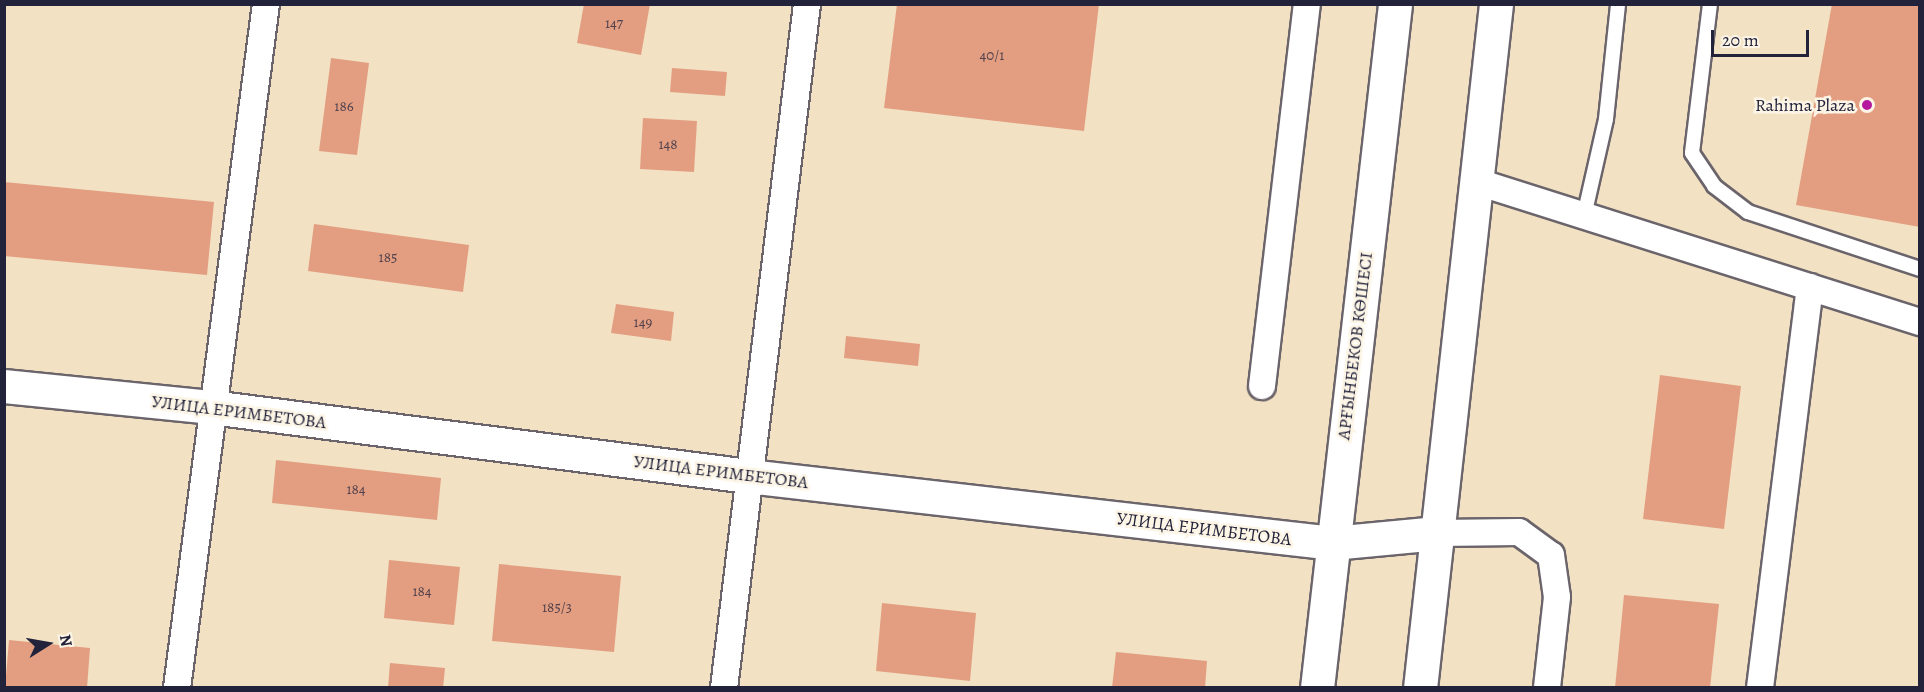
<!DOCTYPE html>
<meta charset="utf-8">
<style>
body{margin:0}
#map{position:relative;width:1924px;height:692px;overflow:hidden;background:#f2e1c3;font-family:Alegreya,serif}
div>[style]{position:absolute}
.building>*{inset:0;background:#e39e81}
.roads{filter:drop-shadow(2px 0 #6b656b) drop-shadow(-2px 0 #6b656b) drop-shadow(0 2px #6b656b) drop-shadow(0 -2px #6b656b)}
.service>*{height:14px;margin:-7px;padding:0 7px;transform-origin:7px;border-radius:7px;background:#fff}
.minor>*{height:26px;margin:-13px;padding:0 13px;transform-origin:13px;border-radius:13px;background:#fff}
.secondary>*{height:33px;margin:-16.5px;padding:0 16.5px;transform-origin:16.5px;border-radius:16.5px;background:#fff}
.primary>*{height:33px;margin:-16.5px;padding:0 16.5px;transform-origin:16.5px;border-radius:16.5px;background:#fff}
.dots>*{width:16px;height:16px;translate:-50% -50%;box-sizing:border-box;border:3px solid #fcf5e5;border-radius:50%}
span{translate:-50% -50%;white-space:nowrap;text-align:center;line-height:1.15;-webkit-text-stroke:5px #fcf5e5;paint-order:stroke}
.number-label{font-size:15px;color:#52414c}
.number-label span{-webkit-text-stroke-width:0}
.poi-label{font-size:18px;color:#22223b}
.right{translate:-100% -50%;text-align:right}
.street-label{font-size:18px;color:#22223b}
.frame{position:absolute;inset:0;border:6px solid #22223b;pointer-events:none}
.north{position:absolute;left:18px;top:614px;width:60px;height:60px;-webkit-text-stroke:4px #fcf5e5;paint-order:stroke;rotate:79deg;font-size:16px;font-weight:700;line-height:24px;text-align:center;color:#22223b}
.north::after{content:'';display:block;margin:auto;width:21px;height:27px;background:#22223b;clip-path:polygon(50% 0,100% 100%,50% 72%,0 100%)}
.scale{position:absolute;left:1711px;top:30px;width:98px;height:27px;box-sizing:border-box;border:3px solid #22223b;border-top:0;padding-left:8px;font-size:18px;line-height:21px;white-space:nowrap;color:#22223b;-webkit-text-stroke:4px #fcf5e5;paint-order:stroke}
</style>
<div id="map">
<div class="building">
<i style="clip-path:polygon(584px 4px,650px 4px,641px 55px,577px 43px)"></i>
<i style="clip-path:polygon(897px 4px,1099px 4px,1084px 131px,884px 108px)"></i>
<i style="clip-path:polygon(1832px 4px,1920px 5px,1920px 227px,1796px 205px)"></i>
<i style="clip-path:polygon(331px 58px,369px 63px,357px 155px,319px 151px)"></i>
<i style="clip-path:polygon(672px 68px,727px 72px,725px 96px,670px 92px)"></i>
<i style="clip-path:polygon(643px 118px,697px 121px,694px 172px,640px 169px)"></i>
<i style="clip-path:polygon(4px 182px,214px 202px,207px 275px,4px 256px)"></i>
<i style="clip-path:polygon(314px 224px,469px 245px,463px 292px,308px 271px)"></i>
<i style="clip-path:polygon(616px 304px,674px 312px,671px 341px,611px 333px)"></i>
<i style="clip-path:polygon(846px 336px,920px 344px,918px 366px,844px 358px)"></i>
<i style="clip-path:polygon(1660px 375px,1741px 386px,1724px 529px,1643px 519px)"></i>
<i style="clip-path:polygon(276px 460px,441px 478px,437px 520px,272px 503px)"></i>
<i style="clip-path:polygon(389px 560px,460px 567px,454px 625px,384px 618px)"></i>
<i style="clip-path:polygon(499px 564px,621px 576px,614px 652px,492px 641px)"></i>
<i style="clip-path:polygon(1624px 595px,1719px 604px,1710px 688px,1615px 688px)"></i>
<i style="clip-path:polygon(882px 603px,976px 613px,970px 681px,876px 671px)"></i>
<i style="clip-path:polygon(9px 640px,90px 648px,87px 688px,5px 688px)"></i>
<i style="clip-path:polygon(1116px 652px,1207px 661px,1205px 688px,1112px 688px)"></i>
<i style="clip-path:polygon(390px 663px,445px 668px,443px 688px,388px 688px)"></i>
</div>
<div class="roads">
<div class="service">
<i style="left:1710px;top:4px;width:150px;rotate:96.9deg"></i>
<i style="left:1692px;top:153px;width:40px;rotate:56deg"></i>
<i style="left:1714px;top:186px;width:43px;rotate:37.4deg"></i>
<i style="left:1748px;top:212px;width:181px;rotate:18.3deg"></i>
<i style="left:1584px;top:216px;width:99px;rotate:-77.2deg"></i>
<i style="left:1606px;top:119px;width:116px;rotate:-84deg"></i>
</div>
<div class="minor">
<i style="left:1478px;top:182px;width:464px;rotate:17.6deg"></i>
<i style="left:1262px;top:386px;width:385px;rotate:-83.3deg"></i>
<i style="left:1438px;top:533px;width:81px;rotate:-0.7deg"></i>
<i style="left:1519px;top:532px;width:39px;rotate:36deg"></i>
<i style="left:1551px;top:555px;width:42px;rotate:81.9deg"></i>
<i style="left:1557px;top:597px;width:92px;rotate:96.3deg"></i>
<i style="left:177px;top:688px;width:690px;rotate:-82.59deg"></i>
<i style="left:724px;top:688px;width:689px;rotate:-83.08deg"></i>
<i style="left:1760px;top:688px;width:404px;rotate:-82.9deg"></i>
</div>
<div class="secondary">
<i style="left:4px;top:386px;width:208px;rotate:5.8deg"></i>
<i style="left:211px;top:407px;width:541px;rotate:7.32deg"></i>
<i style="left:748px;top:476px;width:588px;rotate:6.54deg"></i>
<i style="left:1332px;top:543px;width:106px;rotate:-5.4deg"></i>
</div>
<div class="primary">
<i style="left:1317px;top:688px;width:688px;rotate:-83.49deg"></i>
<i style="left:1420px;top:688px;width:688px;rotate:-83.66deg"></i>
</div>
</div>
<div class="dots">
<i style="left:1867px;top:105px;background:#b5179e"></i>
</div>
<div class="number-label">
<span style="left:614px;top:24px">147</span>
<span style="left:992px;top:56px">40/1</span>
<span style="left:344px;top:107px">186</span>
<span style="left:668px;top:145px">148</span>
<span style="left:388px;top:258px">185</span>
<span style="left:643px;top:323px">149</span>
<span style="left:356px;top:490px">184</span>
<span style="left:422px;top:592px">184</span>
<span style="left:557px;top:608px">185/3</span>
</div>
<div class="poi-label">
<span class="right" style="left:1855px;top:105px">Rahima Plaza</span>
</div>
<div class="street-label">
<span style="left:1355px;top:346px;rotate:-83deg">АРҒЫНБЕКОВ КӨШЕСІ</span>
<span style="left:239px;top:412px;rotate:7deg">УЛИЦА ЕРИМБЕТОВА</span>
<span style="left:721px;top:472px;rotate:7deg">УЛИЦА ЕРИМБЕТОВА</span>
<span style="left:1204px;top:529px;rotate:7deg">УЛИЦА ЕРИМБЕТОВА</span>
</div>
<div class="frame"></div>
<div class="north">N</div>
<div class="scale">20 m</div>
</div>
